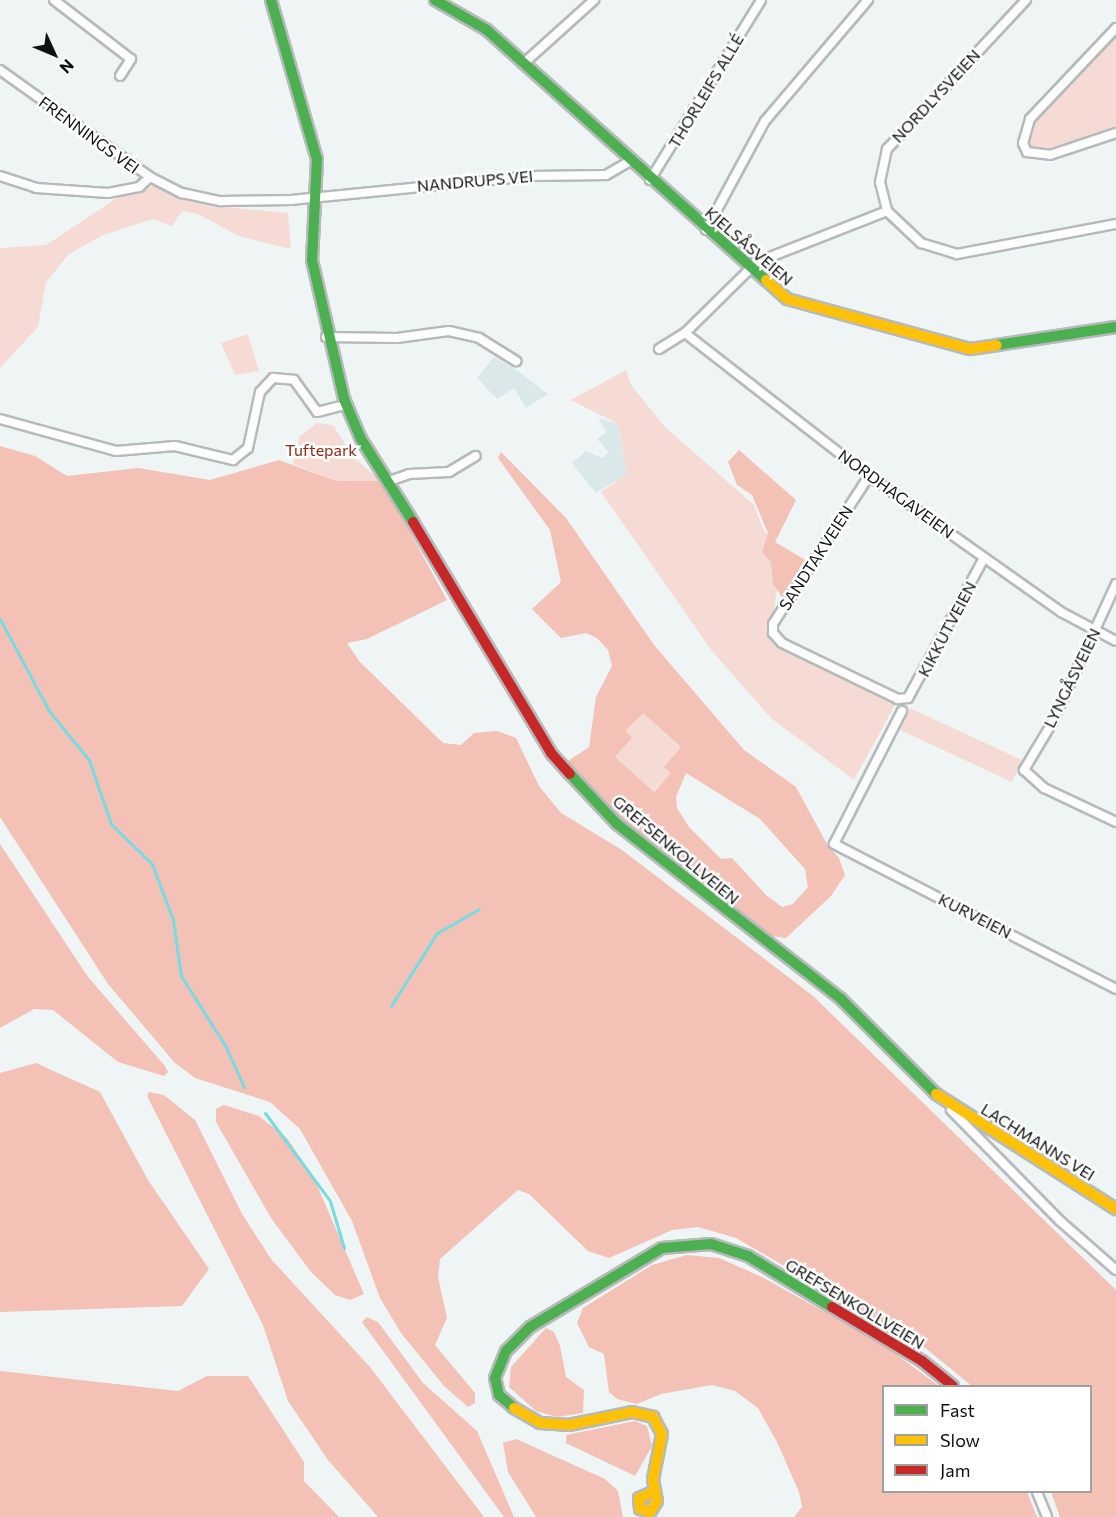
<!DOCTYPE html>
<meta charset="utf-8">
<style>
body{margin:0}
#map{position:relative;width:1116px;height:1517px;overflow:hidden;background:#eff4f5;font-family:Commissioner,sans-serif}
div>[style]{position:absolute}
.built>*{inset:0;background:#dbe8e9}
.green>*{inset:0;background:#f6dbd4}
.forest>*{inset:0;background:#f3c1b6}
.stream>*{height:3px;margin:-1.5px;padding:0 1.5px;transform-origin:1.5px;border-radius:1.5px;background:#77dbe2}
.roads{filter:drop-shadow(2px 0 #b6babb) drop-shadow(-2px 0 #b6babb) drop-shadow(0 2px #b6babb) drop-shadow(0 -2px #b6babb)}
.street>*{height:8px;margin:-4px;padding:0 4px;transform-origin:4px;border-radius:4px;background:#fdfdfe}
.fast>*{height:10px;margin:-5px;padding:0 5px;transform-origin:5px;border-radius:5px;background:#4caf50}
.slow>*{height:10px;margin:-5px;padding:0 5px;transform-origin:5px;border-radius:5px;background:#ffc107}
.jam>*{height:10px;margin:-5px;padding:0 5px;transform-origin:5px;border-radius:5px;background:#c62828}
span{translate:-50% -50%;white-space:nowrap;text-align:center;line-height:1.15;-webkit-text-stroke:5px #fff;paint-order:stroke}
.street-label{font-size:16px;color:#0f1212}
.park-label{font-size:16px;color:#91250e}
.legend{position:absolute;left:882px;top:1385px;width:210px;height:108px;box-sizing:border-box;background:#fff;border:2px solid #9fa0a0;margin:0;padding:8px 10px;list-style:none;font-size:18px;color:#0f1212}
.legend li{display:flex;align-items:center;gap:12px;height:30px}
.legend b{width:30px;border:2px solid #9fa0a0}
.north{position:absolute;left:24px;top:24px;width:60px;height:60px;-webkit-text-stroke:4px #fff;paint-order:stroke;rotate:134deg;font-size:16px;font-weight:700;line-height:24px;text-align:center;color:#0f1212}
.north::after{content:'';display:block;margin:auto;width:21px;height:27px;background:#0f1212;clip-path:polygon(50% 0,100% 100%,50% 72%,0 100%)}
</style>
<div id="map">
<div class="built">
<i style="clip-path:polygon(494px 357px,517px 370px,548px 394px,526px 408px,514px 388px,497px 399px,477px 378px)"></i>
<i style="clip-path:polygon(598px 418px,618px 424px,627px 474px,596px 493px,572px 463px,586px 451px,602px 458px,609px 452px,597px 439px,607px 432px)"></i>
</div>
<div class="green">
<i style="clip-path:polygon(1116px 36px,1116px 130px,1052px 152px,1032px 148px,1027px 140px,1034px 119px,1108px 38px)"></i>
<i style="clip-path:polygon(153px 186px,226px 207px,288px 213px,291px 249px,239px 236px,198px 214px,182px 211px,172px 226px,153px 219px,103px 235px,69px 254px,46px 282px,38px 327px,0 368px,0 248px,46px 245px,117px 198px)"></i>
<i style="clip-path:polygon(248px 334px,259px 371px,235px 375px,221px 343px)"></i>
<i style="clip-path:polygon(626px 370px,631px 385px,664px 426px,754px 505px,763px 529px,782px 552px,770px 638px,896px 703px,854px 780px,772px 719px,712px 651px,601px 492px,627px 474px,618px 424px,571px 400px)"></i>
<i style="clip-path:polygon(317px 423px,333px 425px,354px 458px,382px 481px,336px 481px,293px 464px,300px 436px)"></i>
<i style="clip-path:polygon(910px 708px,1022px 760px,1012px 782px,900px 730px)"></i>
<i style="clip-path:polygon(643px 712px,681px 748px,671px 773px,653px 792px,615px 757px,632px 738px,626px 732px)"></i>
</div>
<div class="forest">
<i style="clip-path:polygon(0 446px,35px 456px,67px 476px,138px 468px,210px 480px,279px 460px,336px 481px,382px 481px,447px 600px,367px 639px,347px 643px,359px 661px,443px 743px,461px 745px,474px 733px,497px 731px,516px 738px,539px 786px,561px 813px,622px 850px,813px 996px,1116px 1290px,1116px 1517px,1060px 1517px,1051px 1492px,1090px 1492px,1090px 1386px,972px 1386px,924px 1347px,736px 1238px,698px 1227px,672px 1230px,609px 1258px,588px 1251px,529px 1194px,518px 1190px,440px 1259px,438px 1277px,447px 1318px,435px 1345px,475px 1393px,475px 1403px,468px 1407px,444px 1386px,401px 1333px,380px 1298px,352px 1221px,300px 1129px,270px 1102px,195px 1078px,175px 1063px,108px 984px,0 817px)"></i>
<i style="clip-path:polygon(739px 450px,796px 500px,775px 542px,807px 561px,782px 597px,773px 584px,771px 562px,762px 552px,768px 533px,752px 495px,737px 485px,728px 462px)"></i>
<i style="clip-path:polygon(evenodd,501px 452px,566px 518px,654px 645px,744px 750px,796px 787px,828px 846px,839px 858px,845px 875px,831px 896px,786px 938px,772px 936px,620px 818px,562px 765px,589px 747px,596px 697px,612px 666px,608px 650px,597px 638px,586px 633px,561px 638px,532px 609px,561px 582px,550px 530px,498px 458px,501px 452px,643px 713px,681px 747px,664px 767px,671px 773px,654px 792px,615px 757px,632px 738px,626px 731px,643px 713px,501px 452px,686px 773px,760px 819px,805px 869px,808px 887px,793px 904px,782px 907px,766px 895px,732px 858px,721px 859px,689px 827px,677px 808px,676px 797px,686px 773px)"></i>
<i style="clip-path:polygon(0 844px,88px 977px,165px 1066px,168px 1072px,164px 1076px,118px 1062px,53px 1010px,34px 1009px,0 1028px)"></i>
<i style="clip-path:polygon(36px 1063px,100px 1092px,148px 1180px,209px 1269px,182px 1306px,0 1312px,0 1073px)"></i>
<i style="clip-path:polygon(149px 1092px,164px 1095px,195px 1120px,242px 1214px,271px 1259px,370px 1367px,484px 1517px,378px 1517px,328px 1460px,288px 1401px,263px 1325px,147px 1096px)"></i>
<i style="clip-path:polygon(224px 1105px,259px 1116px,287px 1138px,313px 1176px,364px 1294px,350px 1300px,335px 1295px,311px 1272px,271px 1218px,216px 1122px,216px 1109px)"></i>
<i style="clip-path:polygon(687px 1255px,719px 1258px,762px 1277px,882px 1344px,939px 1386px,884px 1386px,884px 1492px,1027px 1492px,1037px 1517px,794px 1517px,802px 1507px,799px 1492px,777px 1442px,758px 1408px,735px 1391px,712px 1385px,661px 1394px,637px 1404px,617px 1399px,609px 1392px,604px 1354px,589px 1347px,577px 1323px,583px 1308px,652px 1265px)"></i>
<i style="clip-path:polygon(367px 1317px,378px 1322px,423px 1383px,477px 1431px,514px 1517px,504px 1517px,362px 1322px)"></i>
<i style="clip-path:polygon(546px 1328px,554px 1332px,560px 1346px,566px 1377px,584px 1390px,583px 1413px,557px 1417px,536px 1411px,509px 1387px,511px 1367px)"></i>
<i style="clip-path:polygon(0 1371px,178px 1391px,207px 1376px,248px 1376px,304px 1462px,304px 1481px,339px 1517px,0 1517px)"></i>
<i style="clip-path:polygon(635px 1421px,647px 1426px,652px 1446px,635px 1476px,566px 1443px,566px 1435px)"></i>
<i style="clip-path:polygon(516px 1439px,605px 1479px,618px 1491px,623px 1517px,536px 1517px,508px 1472px,503px 1443px)"></i>
</div>
<div class="stream">
<i style="left:0;top:619px;width:104px;rotate:62deg"></i>
<i style="left:49px;top:711px;width:63px;rotate:50.8deg"></i>
<i style="left:89px;top:760px;width:68px;rotate:71deg"></i>
<i style="left:111px;top:824px;width:57px;rotate:44.3deg"></i>
<i style="left:152px;top:864px;width:60px;rotate:69.4deg"></i>
<i style="left:173px;top:920px;width:57px;rotate:81.9deg"></i>
<i style="left:181px;top:976px;width:84px;rotate:57.6deg"></i>
<i style="left:226px;top:1047px;width:44px;rotate:65.8deg"></i>
<i style="left:391px;top:1006px;width:86px;rotate:-57.8deg"></i>
<i style="left:437px;top:933px;width:48px;rotate:-29.7deg"></i>
<i style="left:265px;top:1113px;width:109px;rotate:53.5deg"></i>
<i style="left:330px;top:1201px;width:49px;rotate:73.4deg"></i>
</div>
<div class="roads">
<div class="street">
<i style="left:54px;top:0;width:97px;rotate:37.5deg"></i>
<i style="left:131px;top:59px;width:20px;rotate:123deg"></i>
<i style="left:1026px;top:0;width:204px;rotate:133deg"></i>
<i style="left:887px;top:149px;width:34px;rotate:102deg"></i>
<i style="left:880px;top:182px;width:30px;rotate:76deg"></i>
<i style="left:887px;top:211px;width:47px;rotate:43.3deg"></i>
<i style="left:921px;top:243px;width:38px;rotate:17deg"></i>
<i style="left:957px;top:254px;width:162px;rotate:-10.7deg"></i>
<i style="left:1116px;top:28px;width:125px;rotate:133.4deg"></i>
<i style="left:1030px;top:119px;width:25px;rotate:106deg"></i>
<i style="left:1023px;top:143px;width:10px;rotate:66deg"></i>
<i style="left:1027px;top:152px;width:23px;rotate:7deg"></i>
<i style="left:1050px;top:155px;width:70px;rotate:-18.4deg"></i>
<i style="left:523px;top:64px;width:96px;rotate:-42deg"></i>
<i style="left:0;top:70px;width:184px;rotate:35.5deg"></i>
<i style="left:150px;top:177px;width:36px;rotate:27deg"></i>
<i style="left:182px;top:193px;width:40px;rotate:12deg"></i>
<i style="left:221px;top:201px;width:70px;rotate:-0.8deg"></i>
<i style="left:291px;top:200px;width:242px;rotate:-5.7deg"></i>
<i style="left:532px;top:176px;width:74px;rotate:-0.8deg"></i>
<i style="left:606px;top:175px;width:28px;rotate:-30deg"></i>
<i style="left:0;top:176px;width:38px;rotate:18deg"></i>
<i style="left:36px;top:188px;width:72px;rotate:4deg"></i>
<i style="left:108px;top:193px;width:32px;rotate:-11deg"></i>
<i style="left:139px;top:187px;width:15px;rotate:-42deg"></i>
<i style="left:650px;top:180px;width:211px;rotate:-58.3deg"></i>
<i style="left:706px;top:230px;width:124px;rotate:-61.6deg"></i>
<i style="left:765px;top:121px;width:159px;rotate:-49.6deg"></i>
<i style="left:685px;top:333px;width:233px;rotate:37.9deg"></i>
<i style="left:869px;top:476px;width:235px;rotate:35.3deg"></i>
<i style="left:1061px;top:612px;width:62px;rotate:27.8deg"></i>
<i style="left:326px;top:337px;width:71px;rotate:0.8deg"></i>
<i style="left:397px;top:338px;width:52px;rotate:-7.7deg"></i>
<i style="left:449px;top:331px;width:31px;rotate:13deg"></i>
<i style="left:479px;top:338px;width:44px;rotate:31.9deg"></i>
<i style="left:659px;top:349px;width:31px;rotate:-32deg"></i>
<i style="left:685px;top:333px;width:101px;rotate:-44.6deg"></i>
<i style="left:757px;top:262px;width:140px;rotate:-21.4deg"></i>
<i style="left:0;top:419px;width:120px;rotate:15.4deg"></i>
<i style="left:116px;top:451px;width:59px;rotate:-4.8deg"></i>
<i style="left:175px;top:446px;width:60px;rotate:13.6deg"></i>
<i style="left:233px;top:460px;width:19px;rotate:-39deg"></i>
<i style="left:248px;top:448px;width:57px;rotate:-77.9deg"></i>
<i style="left:260px;top:392px;width:19px;rotate:-47deg"></i>
<i style="left:273px;top:378px;width:21px;rotate:5deg"></i>
<i style="left:294px;top:380px;width:39px;rotate:54deg"></i>
<i style="left:317px;top:412px;width:30px;rotate:-14deg"></i>
<i style="left:869px;top:476px;width:176px;rotate:123deg"></i>
<i style="left:773px;top:624px;width:9px;rotate:90deg"></i>
<i style="left:773px;top:633px;width:13px;rotate:48deg"></i>
<i style="left:782px;top:643px;width:129px;rotate:25.8deg"></i>
<i style="left:898px;top:699px;width:10px;rotate:-6deg"></i>
<i style="left:908px;top:698px;width:159px;rotate:-61.5deg"></i>
<i style="left:389px;top:481px;width:21px;rotate:-19deg"></i>
<i style="left:409px;top:474px;width:40px;rotate:-2.9deg"></i>
<i style="left:449px;top:472px;width:31px;rotate:-31deg"></i>
<i style="left:1116px;top:584px;width:153px;rotate:114.7deg"></i>
<i style="left:1052px;top:723px;width:55px;rotate:120.8deg"></i>
<i style="left:1024px;top:770px;width:27px;rotate:42deg"></i>
<i style="left:1044px;top:788px;width:80px;rotate:25.3deg"></i>
<i style="left:902px;top:711px;width:149px;rotate:117.1deg"></i>
<i style="left:834px;top:844px;width:317px;rotate:27.2deg"></i>
<i style="left:951px;top:1110px;width:156px;rotate:45.5deg"></i>
<i style="left:1060px;top:1221px;width:74px;rotate:41.2deg"></i>
<i style="left:1037px;top:1492px;width:27px;rotate:68deg"></i>
</div>
<div class="fast">
<i style="left:271px;top:0;width:166px;rotate:73.9deg"></i>
<i style="left:317px;top:159px;width:101px;rotate:92.8deg"></i>
<i style="left:312px;top:260px;width:143px;rotate:77deg"></i>
<i style="left:344px;top:399px;width:43px;rotate:67deg"></i>
<i style="left:361px;top:439px;width:98px;rotate:57.9deg"></i>
<i style="left:435px;top:0;width:60px;rotate:30deg"></i>
<i style="left:487px;top:30px;width:375px;rotate:41.9deg"></i>
<i style="left:997px;top:345px;width:120px;rotate:-8.6deg"></i>
<i style="left:570px;top:774px;width:69px;rotate:46.8deg"></i>
<i style="left:617px;top:824px;width:284px;rotate:38deg"></i>
<i style="left:841px;top:999px;width:134px;rotate:45deg"></i>
<i style="left:514px;top:1408px;width:20px;rotate:-139deg"></i>
<i style="left:499px;top:1395px;width:17px;rotate:-103deg"></i>
<i style="left:495px;top:1378px;width:29px;rotate:-68deg"></i>
<i style="left:506px;top:1351px;width:34px;rotate:-45deg"></i>
<i style="left:530px;top:1327px;width:154px;rotate:-30.9deg"></i>
<i style="left:662px;top:1248px;width:49px;rotate:-4.7deg"></i>
<i style="left:711px;top:1244px;width:39px;rotate:18deg"></i>
<i style="left:748px;top:1256px;width:98px;rotate:31.3deg"></i>
</div>
<div class="slow">
<i style="left:766px;top:280px;width:28px;rotate:42deg"></i>
<i style="left:787px;top:299px;width:190px;rotate:15.3deg"></i>
<i style="left:970px;top:349px;width:27px;rotate:-8deg"></i>
<i style="left:936px;top:1094px;width:214px;rotate:32.6deg"></i>
<i style="left:514px;top:1408px;width:30px;rotate:30deg"></i>
<i style="left:540px;top:1423px;width:29px;rotate:4deg"></i>
<i style="left:569px;top:1425px;width:64px;rotate:-11.7deg"></i>
<i style="left:632px;top:1412px;width:22px;rotate:13deg"></i>
<i style="left:653px;top:1417px;width:19px;rotate:62deg"></i>
<i style="left:662px;top:1434px;width:46px;rotate:101.3deg"></i>
<i style="left:653px;top:1479px;width:22px;rotate:80deg"></i>
<i style="left:657px;top:1501px;width:13px;rotate:122deg"></i>
<i style="left:650px;top:1512px;width:10px;rotate:-163deg"></i>
<i style="left:640px;top:1509px;width:11px;rotate:-95deg"></i>
<i style="left:639px;top:1498px;width:15px;rotate:-23deg"></i>
</div>
<div class="jam">
<i style="left:413px;top:522px;width:269px;rotate:59.1deg"></i>
<i style="left:551px;top:753px;width:28px;rotate:48deg"></i>
<i style="left:832px;top:1307px;width:105px;rotate:31deg"></i>
<i style="left:922px;top:1361px;width:40px;rotate:39deg"></i>
</div>
</div>
<div class="street-label">
<span style="left:706px;top:91px;rotate:-59deg">THORLEIFS ALLÉ</span>
<span style="left:936px;top:96px;rotate:-47deg">NORDLYSVEIEN</span>
<span style="left:89px;top:135px;rotate:36deg">FRENNINGS VEI</span>
<span style="left:475px;top:181px;rotate:-5deg">NANDRUPS VEI</span>
<span style="left:749px;top:246px;rotate:41deg">KJELSÅSVEIEN</span>
<span style="left:896px;top:494px;rotate:36deg">NORDHAGAVEIEN</span>
<span style="left:816px;top:558px;rotate:-57deg">SANDTAKVEIEN</span>
<span style="left:947px;top:629px;rotate:-62deg">KIKKUTVEIEN</span>
<span style="left:1072px;top:678px;rotate:-64deg">LYNGÅSVEIEN</span>
<span style="left:676px;top:850px;rotate:40deg">GREFSENKOLLVEIEN</span>
<span style="left:975px;top:916px;rotate:27deg">KURVEIEN</span>
<span style="left:1038px;top:1142px;rotate:32deg">LACHMANNS VEI</span>
<span style="left:855px;top:1304px;rotate:31deg">GREFSENKOLLVEIEN</span>
</div>
<div class="park-label">
<span style="left:321px;top:450px">Tuftepark</span>
</div>
<ul class="legend">
<li><b style="height:8px;background:#4caf50"></b>Fast</li>
<li><b style="height:8px;background:#ffc107"></b>Slow</li>
<li><b style="height:8px;background:#c62828"></b>Jam</li>
</ul>
<div class="north">N</div>
</div>
